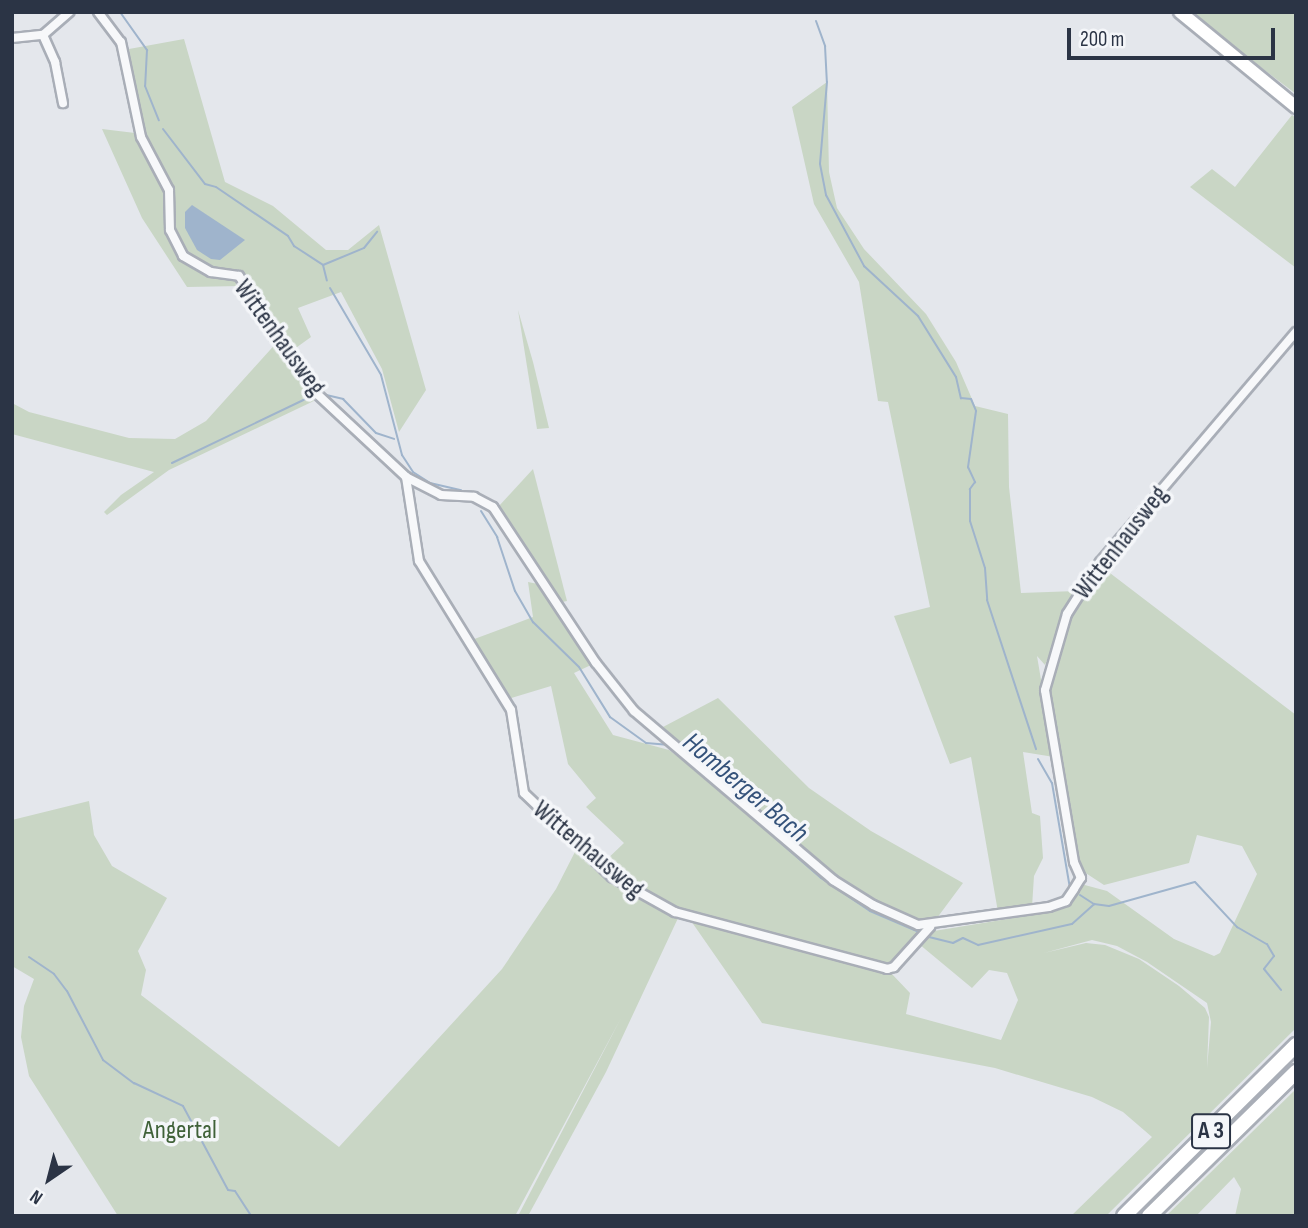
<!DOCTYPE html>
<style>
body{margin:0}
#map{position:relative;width:1308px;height:1228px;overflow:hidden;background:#e4e7ec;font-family:"Sofia Sans Condensed",sans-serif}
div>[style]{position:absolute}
.green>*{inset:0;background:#c9d6c5}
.water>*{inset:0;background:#9fb4cc}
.stream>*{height:2px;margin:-1px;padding:0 1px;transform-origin:1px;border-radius:1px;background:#9fb4cc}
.roads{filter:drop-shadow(2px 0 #a9aeb7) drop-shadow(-2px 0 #a9aeb7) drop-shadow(0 2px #a9aeb7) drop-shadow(0 -2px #a9aeb7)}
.street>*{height:8px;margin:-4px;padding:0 4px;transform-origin:4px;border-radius:4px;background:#f7f8fa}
.primary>*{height:12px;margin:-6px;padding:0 6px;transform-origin:6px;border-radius:6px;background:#fff}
.highway>*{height:14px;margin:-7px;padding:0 7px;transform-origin:7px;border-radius:7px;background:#fff}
span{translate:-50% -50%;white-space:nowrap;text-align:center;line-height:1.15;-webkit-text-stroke:7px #f4f6f9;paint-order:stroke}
.shield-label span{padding:2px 5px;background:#f4f6f9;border:2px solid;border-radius:5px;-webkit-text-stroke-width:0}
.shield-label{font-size:24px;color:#2b3445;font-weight:700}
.street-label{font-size:26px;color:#2b3445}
.park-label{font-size:26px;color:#3f6138}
.water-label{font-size:28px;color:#34527a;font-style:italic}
.frame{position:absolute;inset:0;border:14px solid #2b3445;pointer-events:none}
.north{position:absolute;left:14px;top:1144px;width:70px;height:70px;-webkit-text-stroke:5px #f4f6f9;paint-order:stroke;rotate:215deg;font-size:19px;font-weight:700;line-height:28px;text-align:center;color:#2b3445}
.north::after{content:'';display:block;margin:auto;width:24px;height:32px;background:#2b3445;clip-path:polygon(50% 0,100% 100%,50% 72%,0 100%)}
.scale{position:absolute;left:1067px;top:28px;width:208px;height:32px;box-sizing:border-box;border:4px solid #2b3445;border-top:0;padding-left:9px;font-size:21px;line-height:24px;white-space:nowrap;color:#2b3445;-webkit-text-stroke:5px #f4f6f9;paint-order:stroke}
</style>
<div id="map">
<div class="green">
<i style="clip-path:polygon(1192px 12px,1296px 12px,1296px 94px,1206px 26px)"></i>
<i style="clip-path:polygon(184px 39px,225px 182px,273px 206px,326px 250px,348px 250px,379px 225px,426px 390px,399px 432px,382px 369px,341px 292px,298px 308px,311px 337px,293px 350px,246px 279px,241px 286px,187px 287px,142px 218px,102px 129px,135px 133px,141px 129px,129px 49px)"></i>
<i style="clip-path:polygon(827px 82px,829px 172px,837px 208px,864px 249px,926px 314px,956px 362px,975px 406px,1008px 414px,1009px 487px,1021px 593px,1076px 591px,1045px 665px,1037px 656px,1054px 757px,1023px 752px,1032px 813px,1040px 816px,1043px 858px,1034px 876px,1032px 907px,998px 912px,971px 757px,950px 764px,894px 616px,930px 607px,888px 402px,878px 401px,859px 282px,814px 204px,792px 107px)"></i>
<i style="clip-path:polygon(1292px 115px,1296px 118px,1296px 268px,1190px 187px,1212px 169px,1235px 187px)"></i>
<i style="clip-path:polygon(518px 310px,533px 362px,549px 428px,537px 429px)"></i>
<i style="clip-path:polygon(279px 340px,318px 399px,169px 470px,107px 515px,104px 512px,121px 495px,154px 472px,12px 434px,12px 403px,29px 412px,129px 438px,175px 439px,206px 421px)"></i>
<i style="clip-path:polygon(533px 469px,567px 601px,562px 602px,499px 506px)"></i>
<i style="clip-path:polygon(evenodd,1106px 570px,1296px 715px,1296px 1028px,1106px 1216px,1071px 1216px,1152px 1137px,1123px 1112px,1092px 1097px,995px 1068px,762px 1023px,689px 918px,890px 972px,910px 993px,906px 1014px,1001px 1040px,1018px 1000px,1007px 973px,989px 970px,972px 988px,919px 944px,934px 931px,1051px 912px,1068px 903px,1081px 884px,1107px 891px,1174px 939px,1214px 956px,1220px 953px,1257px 874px,1242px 846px,1197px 835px,1189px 863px,1104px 885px,1078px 868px,1045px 678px,1076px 604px,1106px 570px,1092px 940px,1117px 946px,1147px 962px,1207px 1003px,1211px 1022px,1207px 1068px,1209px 1017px,1205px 1008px,1179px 986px,1139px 959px,1105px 945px,1086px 943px,1044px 953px,1092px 940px)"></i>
<i style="clip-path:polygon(528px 582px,538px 584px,555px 607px,591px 665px,574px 673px,613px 735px,669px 750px,729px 794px,833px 883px,875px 910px,922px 930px,889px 966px,659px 905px,601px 865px,624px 843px,586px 807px,596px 798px,568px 764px,551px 686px,508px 699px,469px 641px,533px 617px)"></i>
<i style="clip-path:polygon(718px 698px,809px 788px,871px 831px,963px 883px,934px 922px,918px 922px,835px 878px,799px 851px,663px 727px)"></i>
<i style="clip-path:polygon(89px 801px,94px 835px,112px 866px,167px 898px,138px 951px,146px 970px,141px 995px,339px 1147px,502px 969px,556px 889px,578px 846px,630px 892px,679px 916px,606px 1072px,528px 1216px,518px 1216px,621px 1018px,515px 1216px,118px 1216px,29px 1076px,21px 1037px,24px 1006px,34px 979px,12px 966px,12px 820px)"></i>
<i style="clip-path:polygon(1296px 1089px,1296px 1216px,1235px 1216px,1241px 1189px,1234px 1177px,1196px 1216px,1166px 1216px)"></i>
</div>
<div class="water">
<i style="clip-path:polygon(192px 205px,245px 240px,220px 260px,211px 259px,197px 250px,185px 228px,185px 212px)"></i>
</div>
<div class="stream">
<i style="left:120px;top:12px;width:47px;rotate:54.6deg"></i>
<i style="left:147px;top:50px;width:36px;rotate:93deg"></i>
<i style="left:145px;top:86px;width:37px;rotate:68deg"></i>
<i style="left:816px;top:21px;width:27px;rotate:70deg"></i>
<i style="left:825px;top:46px;width:36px;rotate:87deg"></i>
<i style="left:827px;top:82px;width:82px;rotate:94.9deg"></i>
<i style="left:820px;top:164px;width:32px;rotate:79deg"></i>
<i style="left:826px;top:195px;width:81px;rotate:61.8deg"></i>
<i style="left:864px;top:266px;width:74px;rotate:42.8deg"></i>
<i style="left:918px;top:316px;width:72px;rotate:58.1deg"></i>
<i style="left:956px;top:377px;width:22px;rotate:77deg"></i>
<i style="left:961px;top:398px;width:10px;rotate:6deg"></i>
<i style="left:971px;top:399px;width:13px;rotate:67deg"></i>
<i style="left:976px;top:411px;width:57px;rotate:98.1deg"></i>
<i style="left:968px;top:467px;width:17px;rotate:65deg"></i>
<i style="left:975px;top:482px;width:9px;rotate:126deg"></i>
<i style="left:970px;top:489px;width:32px;rotate:90deg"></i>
<i style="left:970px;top:521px;width:49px;rotate:72.3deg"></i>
<i style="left:985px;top:568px;width:32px;rotate:86deg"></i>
<i style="left:987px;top:600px;width:157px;rotate:71.8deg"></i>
<i style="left:163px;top:129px;width:69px;rotate:52.6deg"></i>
<i style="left:205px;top:184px;width:11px;rotate:15deg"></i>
<i style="left:216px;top:187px;width:87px;rotate:34.2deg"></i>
<i style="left:288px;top:236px;width:12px;rotate:59deg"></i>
<i style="left:294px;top:246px;width:35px;rotate:33deg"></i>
<i style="left:323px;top:265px;width:16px;rotate:76deg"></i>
<i style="left:323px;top:265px;width:44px;rotate:-22.5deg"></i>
<i style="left:364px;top:248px;width:21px;rotate:-51deg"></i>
<i style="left:330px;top:288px;width:101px;rotate:59.6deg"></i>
<i style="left:381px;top:375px;width:83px;rotate:75.3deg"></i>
<i style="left:402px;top:455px;width:20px;rotate:57deg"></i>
<i style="left:413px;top:472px;width:20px;rotate:33deg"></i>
<i style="left:430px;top:483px;width:32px;rotate:13deg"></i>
<i style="left:322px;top:394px;width:22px;rotate:13deg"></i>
<i style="left:343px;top:399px;width:47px;rotate:45.9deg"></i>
<i style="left:376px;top:433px;width:19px;rotate:18deg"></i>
<i style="left:172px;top:463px;width:155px;rotate:-25.6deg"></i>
<i style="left:481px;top:511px;width:31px;rotate:58deg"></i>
<i style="left:497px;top:537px;width:57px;rotate:71.6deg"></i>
<i style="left:515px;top:591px;width:36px;rotate:60deg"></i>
<i style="left:533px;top:622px;width:64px;rotate:44.4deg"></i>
<i style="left:579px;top:667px;width:59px;rotate:58.2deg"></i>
<i style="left:610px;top:717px;width:44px;rotate:35.8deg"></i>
<i style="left:646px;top:743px;width:21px;rotate:5deg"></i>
<i style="left:1038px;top:759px;width:28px;rotate:60deg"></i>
<i style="left:1052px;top:783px;width:107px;rotate:80.3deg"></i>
<i style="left:719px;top:789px;width:135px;rotate:41.1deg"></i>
<i style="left:821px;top:878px;width:59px;rotate:34deg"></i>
<i style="left:870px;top:911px;width:56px;rotate:23.3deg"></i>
<i style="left:1080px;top:895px;width:17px;rotate:33deg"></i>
<i style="left:929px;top:937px;width:25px;rotate:14deg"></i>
<i style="left:953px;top:943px;width:11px;rotate:-27deg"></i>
<i style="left:963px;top:938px;width:17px;rotate:25deg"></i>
<i style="left:978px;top:945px;width:96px;rotate:-12.6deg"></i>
<i style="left:1072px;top:924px;width:30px;rotate:-42deg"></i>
<i style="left:1094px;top:904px;width:15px;rotate:8deg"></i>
<i style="left:1109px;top:906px;width:89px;rotate:-15.6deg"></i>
<i style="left:1195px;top:882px;width:62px;rotate:47deg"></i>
<i style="left:1237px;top:927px;width:34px;rotate:30deg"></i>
<i style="left:1267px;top:944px;width:14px;rotate:60deg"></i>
<i style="left:1274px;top:956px;width:16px;rotate:128deg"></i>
<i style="left:1264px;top:969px;width:27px;rotate:51deg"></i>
<i style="left:29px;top:957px;width:30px;rotate:34deg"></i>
<i style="left:54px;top:974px;width:21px;rotate:53deg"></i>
<i style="left:67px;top:991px;width:78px;rotate:62.4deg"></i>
<i style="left:103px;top:1060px;width:39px;rotate:37deg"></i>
<i style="left:134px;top:1083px;width:54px;rotate:25.1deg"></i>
<i style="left:183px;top:1106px;width:95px;rotate:61.8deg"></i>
<i style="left:228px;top:1190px;width:7px;rotate:8deg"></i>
<i style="left:235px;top:1191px;width:30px;rotate:57deg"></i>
</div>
<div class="roads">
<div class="street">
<i style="left:98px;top:12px;width:38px;rotate:53deg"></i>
<i style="left:121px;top:42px;width:97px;rotate:78.1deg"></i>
<i style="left:141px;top:137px;width:60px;rotate:62.2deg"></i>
<i style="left:169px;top:190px;width:40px;rotate:88.6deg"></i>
<i style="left:170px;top:230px;width:29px;rotate:63deg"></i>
<i style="left:183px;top:256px;width:32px;rotate:30deg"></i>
<i style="left:211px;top:272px;width:28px;rotate:8deg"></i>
<i style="left:239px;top:276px;width:139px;rotate:56.8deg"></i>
<i style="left:315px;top:392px;width:125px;rotate:43deg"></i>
<i style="left:406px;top:477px;width:39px;rotate:27deg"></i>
<i style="left:441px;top:495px;width:33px;rotate:3deg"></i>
<i style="left:474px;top:497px;width:21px;rotate:28deg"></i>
<i style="left:493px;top:507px;width:187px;rotate:56.6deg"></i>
<i style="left:596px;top:663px;width:61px;rotate:51.6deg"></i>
<i style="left:634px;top:711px;width:261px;rotate:40.3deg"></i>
<i style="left:833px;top:880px;width:47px;rotate:32deg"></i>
<i style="left:873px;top:905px;width:49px;rotate:24deg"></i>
<i style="left:918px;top:925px;width:132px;rotate:-7.8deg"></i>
<i style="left:1049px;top:907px;width:18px;rotate:-19deg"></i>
<i style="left:1066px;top:901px;width:14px;rotate:-56deg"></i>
<i style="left:1074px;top:889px;width:13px;rotate:-58deg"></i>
<i style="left:1081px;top:878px;width:17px;rotate:-114deg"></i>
<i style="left:1074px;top:862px;width:174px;rotate:-99.6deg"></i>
<i style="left:1045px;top:690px;width:79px;rotate:-73.9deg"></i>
<i style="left:1067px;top:614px;width:62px;rotate:-57.6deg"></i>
<i style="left:1100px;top:562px;width:302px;rotate:-49.6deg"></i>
<i style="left:43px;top:35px;width:30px;rotate:66deg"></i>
<i style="left:55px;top:62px;width:42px;rotate:79deg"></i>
<i style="left:12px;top:38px;width:31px;rotate:-6deg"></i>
<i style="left:43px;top:35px;width:35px;rotate:-41deg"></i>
<i style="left:406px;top:477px;width:85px;rotate:81.2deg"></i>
<i style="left:419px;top:561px;width:175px;rotate:58.3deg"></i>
<i style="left:511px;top:710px;width:84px;rotate:81.1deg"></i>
<i style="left:524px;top:793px;width:122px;rotate:43.7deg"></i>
<i style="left:612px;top:877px;width:72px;rotate:29.1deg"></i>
<i style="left:675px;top:912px;width:220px;rotate:15deg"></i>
<i style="left:887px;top:969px;width:7px;rotate:-16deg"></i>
<i style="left:894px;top:967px;width:54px;rotate:-48deg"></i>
</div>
<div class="primary">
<i style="left:1180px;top:12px;width:150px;rotate:39.3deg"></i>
</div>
<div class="highway">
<i style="left:1124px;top:1216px;width:243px;rotate:-44.8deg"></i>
<i style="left:1149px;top:1216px;width:206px;rotate:-44.4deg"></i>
</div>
</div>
<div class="shield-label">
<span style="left:1211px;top:1131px">A 3</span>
</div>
<div class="street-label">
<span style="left:279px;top:338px;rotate:54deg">Wittenhausweg</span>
<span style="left:1121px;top:543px;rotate:-52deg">Wittenhausweg</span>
<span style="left:588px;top:850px;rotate:40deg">Wittenhausweg</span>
</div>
<div class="park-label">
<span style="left:180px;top:1131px">Angertal</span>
</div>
<div class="water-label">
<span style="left:745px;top:788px;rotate:40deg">Homberger Bach</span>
</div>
<div class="frame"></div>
<div class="north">N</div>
<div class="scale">200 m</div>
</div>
